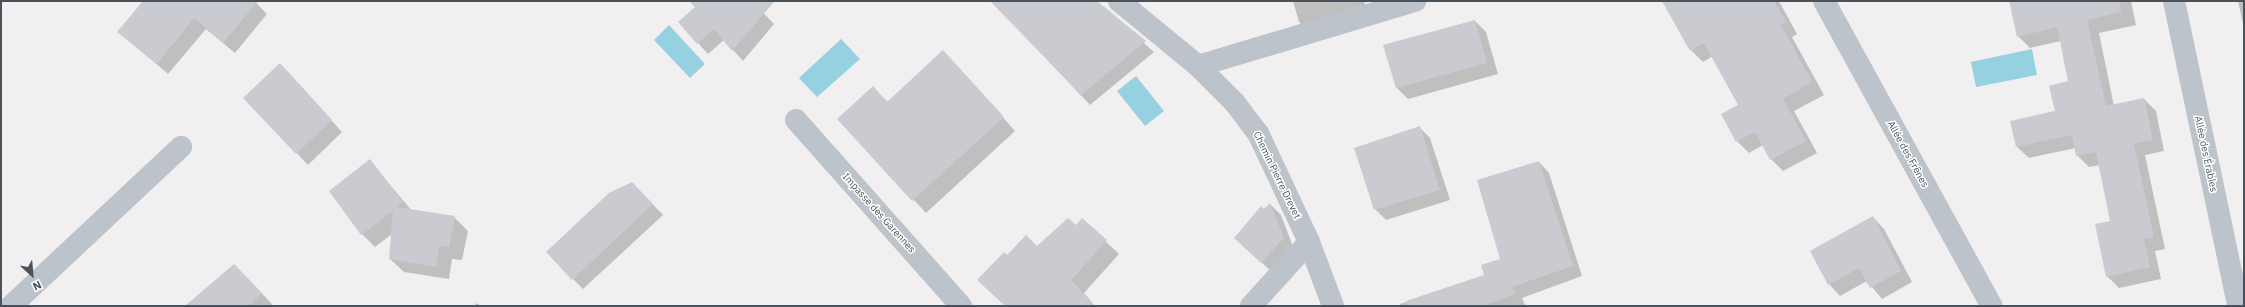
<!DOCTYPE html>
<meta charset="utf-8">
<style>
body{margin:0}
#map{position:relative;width:2245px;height:307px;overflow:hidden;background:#f1efef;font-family:"IBM Plex Sans",sans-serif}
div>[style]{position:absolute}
.water>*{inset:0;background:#95d1e1}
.shadow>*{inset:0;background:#0003}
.building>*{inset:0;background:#c9cbd1}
.minor>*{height:22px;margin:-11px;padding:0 11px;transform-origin:11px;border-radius:11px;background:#bcc3ca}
span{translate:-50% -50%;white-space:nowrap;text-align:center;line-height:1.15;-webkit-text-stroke:3px #fff;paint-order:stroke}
.street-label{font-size:10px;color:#49525a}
.frame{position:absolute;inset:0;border:2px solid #49525a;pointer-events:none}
.north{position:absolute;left:12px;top:255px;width:40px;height:40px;-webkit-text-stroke:3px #fff;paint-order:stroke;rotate:154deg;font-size:11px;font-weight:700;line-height:16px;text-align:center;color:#49525a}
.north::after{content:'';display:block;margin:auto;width:14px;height:18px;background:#49525a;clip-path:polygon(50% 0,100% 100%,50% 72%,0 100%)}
</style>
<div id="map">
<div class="water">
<i style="clip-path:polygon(669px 25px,705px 64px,690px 78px,654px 40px)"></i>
<i style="clip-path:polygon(841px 39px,860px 59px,817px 97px,799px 78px)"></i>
<i style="clip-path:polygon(2032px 49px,2037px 75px,1976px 87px,1971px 62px)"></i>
<i style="clip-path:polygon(1136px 76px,1164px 111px,1145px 126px,1117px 91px)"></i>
</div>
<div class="shadow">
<i style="clip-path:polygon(144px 1px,254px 1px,267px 14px,235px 53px,206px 29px,168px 74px,119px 32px)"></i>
<i style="clip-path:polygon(702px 1px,752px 1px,774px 24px,743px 61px,724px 40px,708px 54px,698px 43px)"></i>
<i style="clip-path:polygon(992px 1px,1072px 1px,1123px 24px,1154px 52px,1090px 105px)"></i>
<i style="clip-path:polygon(1293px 1px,1364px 1px,1368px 12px,1310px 33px,1299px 22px)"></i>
<i style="clip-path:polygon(1667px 1px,1777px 1px,1780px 3px,1797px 34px,1792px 37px,1824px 95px,1794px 111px,1817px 153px,1783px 171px,1771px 159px,1763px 145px,1749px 153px,1737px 141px,1739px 106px,1713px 56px,1703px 62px,1691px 50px)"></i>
<i style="clip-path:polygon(2010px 1px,2131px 1px,2136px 25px,2099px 33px,2114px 106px,2144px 99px,2156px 111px,2164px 151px,2145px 155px,2165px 249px,2155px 251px,2161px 279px,2119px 288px,2107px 276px,2112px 222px,2100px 165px,2089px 167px,2077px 155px,2076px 148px,2029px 158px,2017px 147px,2056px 112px,2069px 82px,2061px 41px,2030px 48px,2018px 36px)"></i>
<i style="clip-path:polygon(2238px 1px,2244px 1px,2244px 28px)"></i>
<i style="clip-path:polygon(1475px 21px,1486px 32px,1498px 74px,1408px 99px,1397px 88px,1384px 46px)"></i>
<i style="clip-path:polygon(955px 64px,1015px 131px,926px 213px,839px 119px,873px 88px,888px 102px)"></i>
<i style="clip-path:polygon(291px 76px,342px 132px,308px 165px,245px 98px)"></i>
<i style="clip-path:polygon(1419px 127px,1430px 138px,1450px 200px,1386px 220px,1375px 209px)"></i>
<i style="clip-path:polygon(370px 161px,412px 211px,454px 217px,468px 231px,462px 260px,452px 259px,449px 279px,404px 272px,390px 259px,392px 234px,375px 247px,362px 234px)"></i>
<i style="clip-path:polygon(1539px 162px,1549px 173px,1582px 276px,1522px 298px,1525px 305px,1521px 306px,1401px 306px,1400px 304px,1486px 276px,1501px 259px)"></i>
<i style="clip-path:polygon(643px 194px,663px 215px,583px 289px,573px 279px)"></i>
<i style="clip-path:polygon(1270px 204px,1281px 215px,1294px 249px,1273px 273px,1247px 249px)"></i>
<i style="clip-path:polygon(1873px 217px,1884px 229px,1912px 282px,1882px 299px,1867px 281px,1840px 296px,1829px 284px,1811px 251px)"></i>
<i style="clip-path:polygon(1083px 220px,1119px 254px,1084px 293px,1095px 306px,1006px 306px,1007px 256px,1037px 247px,1076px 227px)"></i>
<i style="clip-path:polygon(245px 276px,272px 304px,270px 306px,187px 306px)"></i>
<i style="clip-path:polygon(477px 303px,480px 306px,474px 306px)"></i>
</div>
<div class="building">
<i style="clip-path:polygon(143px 1px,258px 1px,223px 43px,194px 18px,157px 64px,117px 32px)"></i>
<i style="clip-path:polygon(689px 1px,775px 1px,732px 51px,714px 29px,697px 44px,678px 22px,695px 7px)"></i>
<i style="clip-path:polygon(990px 1px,1097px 1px,1146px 41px,1081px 95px)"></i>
<i style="clip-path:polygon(1662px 1px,1774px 1px,1786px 22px,1781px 25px,1812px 82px,1783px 99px,1806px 141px,1770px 160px,1755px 132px,1736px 142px,1721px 114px,1738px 105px,1704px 43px,1690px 51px)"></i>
<i style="clip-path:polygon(2009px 1px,2120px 1px,2121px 12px,2087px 20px,2106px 106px,2144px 98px,2153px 140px,2134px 144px,2154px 237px,2144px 239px,2150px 267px,2106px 277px,2095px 224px,2110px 221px,2096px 152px,2076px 156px,2072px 135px,2016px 147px,2010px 121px,2055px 111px,2049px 86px,2068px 81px,2057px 27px,2017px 37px)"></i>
<i style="clip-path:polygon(1475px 20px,1487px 63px,1396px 88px,1383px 45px)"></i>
<i style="clip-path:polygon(943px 50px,1004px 117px,912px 201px,837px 119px,873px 86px,887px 102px)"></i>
<i style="clip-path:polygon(280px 63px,332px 120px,296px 154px,243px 98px)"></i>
<i style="clip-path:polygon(1420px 126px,1440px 190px,1374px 210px,1354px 148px)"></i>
<i style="clip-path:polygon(370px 159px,403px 202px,397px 207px,455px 216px,449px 247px,439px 246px,436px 267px,389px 259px,393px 211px,361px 235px,329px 191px)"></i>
<i style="clip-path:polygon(1539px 161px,1573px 266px,1512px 287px,1515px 294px,1483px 306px,1407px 306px,1406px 301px,1484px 275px,1481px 265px,1500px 259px,1477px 180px)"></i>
<i style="clip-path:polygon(632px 182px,653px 204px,572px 280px,546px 252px,609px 193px)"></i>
<i style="clip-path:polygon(1270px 203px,1284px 238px,1261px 263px,1234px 238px,1261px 206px,1264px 209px)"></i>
<i style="clip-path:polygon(1873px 216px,1901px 271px,1870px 288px,1859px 268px,1828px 285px,1810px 251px)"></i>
<i style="clip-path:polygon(1068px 218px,1076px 225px,1082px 218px,1107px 240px,1071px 280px,1095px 306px,1005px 306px,977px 280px,1004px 252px,1007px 255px,1026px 235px,1037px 246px)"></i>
<i style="clip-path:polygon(234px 264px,262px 293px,249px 306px,185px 306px)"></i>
</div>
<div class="minor">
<i style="left:1119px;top:1px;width:102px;rotate:39.4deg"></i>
<i style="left:1198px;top:66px;width:52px;rotate:45deg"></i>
<i style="left:1235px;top:103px;width:38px;rotate:53deg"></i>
<i style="left:1258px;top:133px;width:120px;rotate:64.9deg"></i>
<i style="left:1309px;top:242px;width:68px;rotate:69.4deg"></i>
<i style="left:1824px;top:1px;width:348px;rotate:61.2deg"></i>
<i style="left:2174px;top:1px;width:312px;rotate:78.1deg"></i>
<i style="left:1198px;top:66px;width:227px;rotate:-16.7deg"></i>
<i style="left:796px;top:120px;width:249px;rotate:48.4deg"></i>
<i style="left:11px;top:306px;width:233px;rotate:-43.1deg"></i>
<i style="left:1251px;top:306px;width:86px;rotate:-47.8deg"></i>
</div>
<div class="street-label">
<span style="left:1908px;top:154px;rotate:61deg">Allée des Frênes</span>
<span style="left:2206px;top:154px;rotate:78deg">Allée des Érables</span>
<span style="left:1277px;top:175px;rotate:64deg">Chemin Pierre Drevet</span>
<span style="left:879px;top:213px;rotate:48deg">Impasse des Garennes</span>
</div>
<div class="frame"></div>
<div class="north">N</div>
</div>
